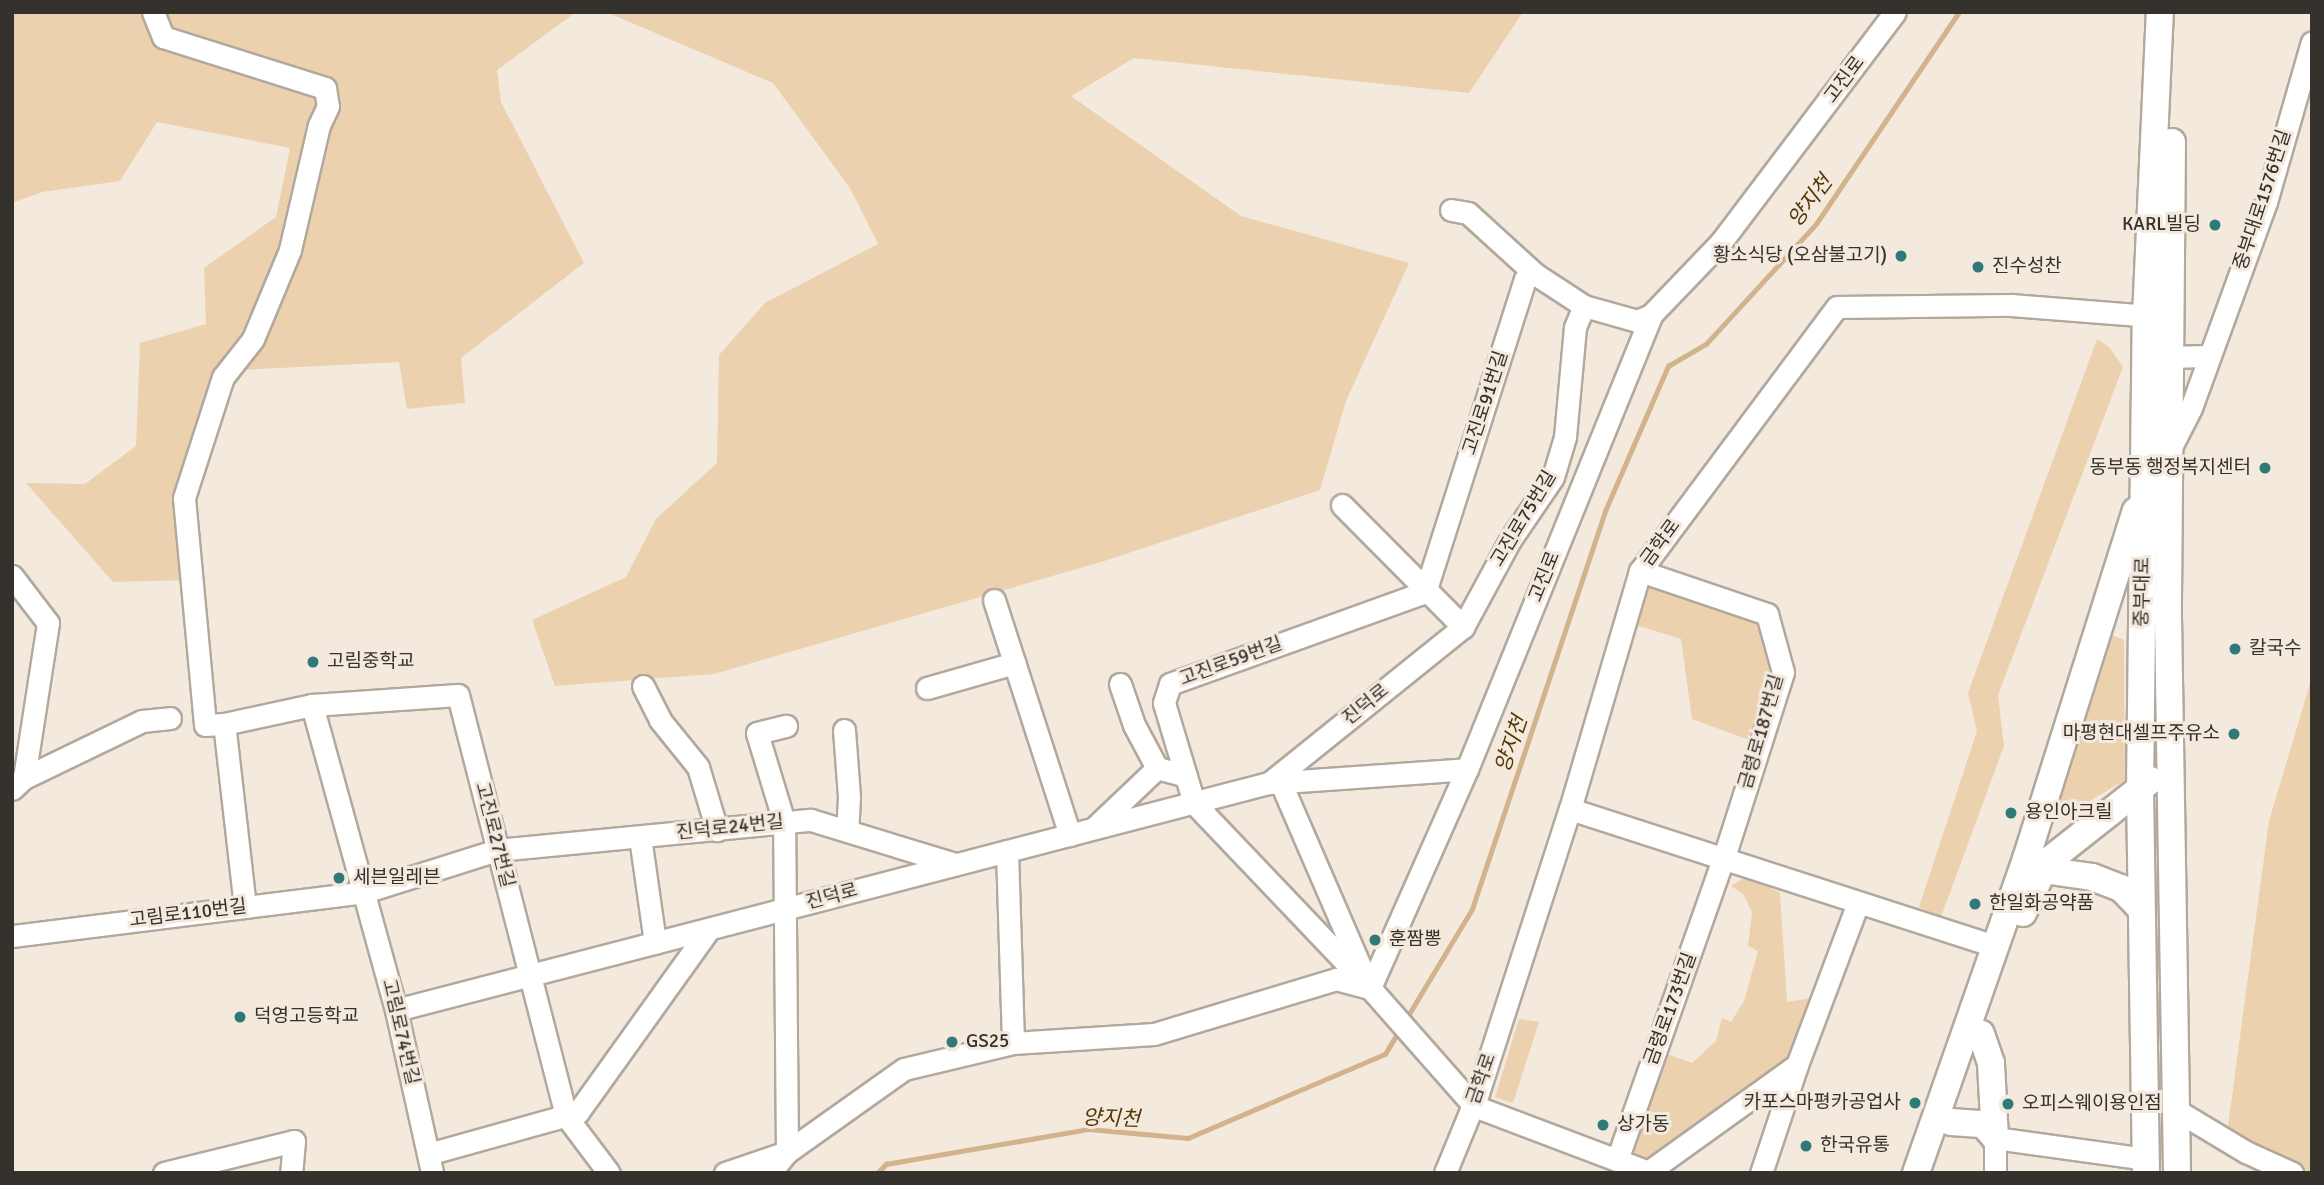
<!DOCTYPE html>
<meta charset="utf-8">
<style>
body{margin:0}
#map{position:relative;width:2324px;height:1185px;overflow:hidden;background:#f3e9dd;font-family:Signika,"Noto Sans KR",sans-serif}
div>[style]{position:absolute}
.green>*{inset:0;background:#ecd1af}
.stream>*{height:4.5px;margin:-2.25px;padding:0 2.25px;transform-origin:2.25px;border-radius:2.25px;background:#d2b38c}
.roads{filter:drop-shadow(2px 0 #b2a89d) drop-shadow(-2px 0 #b2a89d) drop-shadow(0 2px #b2a89d) drop-shadow(0 -2px #b2a89d)}
.minor>*{height:21px;margin:-10.5px;padding:0 10.5px;transform-origin:10.5px;border-radius:10.5px;background:#fff}
.major>*{height:26px;margin:-13px;padding:0 13px;transform-origin:13px;border-radius:13px;background:#fff}
.dots>*{width:19px;height:19px;translate:-50% -50%;box-sizing:border-box;border:4px solid #f3e9dd;border-radius:50%}
span{translate:-50% -50%;white-space:nowrap;text-align:center;line-height:1.15;-webkit-text-stroke:6px #f3e9dd;paint-order:stroke}
.street-label{font-size:19px;color:#35312d}
.poi-label{font-size:19px;color:#35312d}
.right{translate:-100% -50%;text-align:right}
.left{translate:0 -50%;text-align:left}
.water-label{font-size:21px;color:#553604;font-style:italic}
.frame{position:absolute;inset:0;border:14px solid #35312d;pointer-events:none}
</style>
<div id="map">
<div class="green">
<i style="clip-path:polygon(12px 12px,576px 12px,497px 70px,501px 102px,584px 263px,461px 358px,465px 403px,407px 409px,399px 362px,220px 371px,181px 498px,191px 580px,113px 582px,26px 483px,85px 484px,136px 446px,140px 343px,206px 324px,204px 268px,276px 217px,290px 148px,157px 122px,120px 181px,42px 192px,12px 203px)"></i>
<i style="clip-path:polygon(606px 12px,1523px 12px,1469px 93px,1134px 58px,1071px 96px,1241px 216px,1409px 263px,1346px 401px,1320px 490px,1101px 562px,714px 674px,555px 686px,532px 620px,626px 577px,656px 519px,717px 463px,719px 355px,765px 303px,878px 244px,850px 188px,773px 83px)"></i>
<i style="clip-path:polygon(2097px 339px,2109px 347px,2123px 367px,1998px 695px,2004px 746px,1941px 917px,1919px 907px,1977px 731px,1968px 693px)"></i>
<i style="clip-path:polygon(1640px 571px,1767px 614px,1783px 672px,1760px 744px,1692px 719px,1681px 639px,1626px 622px)"></i>
<i style="clip-path:polygon(2110px 634px,2124px 640px,2125px 780px,2043px 829px)"></i>
<i style="clip-path:polygon(2312px 677px,2312px 1173px,2294px 1173px,2226px 1141px,2269px 821px)"></i>
<i style="clip-path:polygon(1748px 876px,1780px 893px,1787px 1002px,1823px 996px,1797px 1065px,1648px 1172px,1617px 1160px,1656px 1050px,1692px 1063px,1716px 1041px,1722px 1018px,1731px 1022px,1744px 1001px,1758px 951px,1748px 946px,1752px 912px,1743px 894px,1731px 886px)"></i>
<i style="clip-path:polygon(1519px 1019px,1539px 1022px,1513px 1103px,1495px 1097px)"></i>
</div>
<div class="stream">
<i style="left:1406px;top:1019px;width:128px;rotate:-59deg"></i>
<i style="left:1472px;top:909px;width:420px;rotate:-71.5deg"></i>
<i style="left:1605px;top:511px;width:158px;rotate:-66.5deg"></i>
<i style="left:1668px;top:366px;width:44px;rotate:-30.1deg"></i>
<i style="left:1706px;top:344px;width:163px;rotate:-47.5deg"></i>
<i style="left:1816px;top:224px;width:256px;rotate:-56deg"></i>
<i style="left:877px;top:1173px;width:13px;rotate:-45deg"></i>
<i style="left:886px;top:1164px;width:206px;rotate:-9.8deg"></i>
<i style="left:1089px;top:1129px;width:99px;rotate:5.2deg"></i>
<i style="left:1188px;top:1138px;width:214px;rotate:-23.1deg"></i>
<i style="left:1385px;top:1054px;width:29px;rotate:-59deg"></i>
</div>
<div class="roads">
<div class="minor">
<i style="left:153px;top:12px;width:27px;rotate:68deg"></i>
<i style="left:163px;top:37px;width:170px;rotate:17.5deg"></i>
<i style="left:325px;top:88px;width:18px;rotate:81deg"></i>
<i style="left:328px;top:106px;width:21px;rotate:115deg"></i>
<i style="left:319px;top:125px;width:128px;rotate:103.1deg"></i>
<i style="left:290px;top:250px;width:96px;rotate:112.6deg"></i>
<i style="left:253px;top:339px;width:48px;rotate:128.3deg"></i>
<i style="left:223px;top:377px;width:127px;rotate:107.9deg"></i>
<i style="left:184px;top:498px;width:228px;rotate:84.7deg"></i>
<i style="left:205px;top:725px;width:19px;rotate:-3deg"></i>
<i style="left:1451px;top:210px;width:17px;rotate:10deg"></i>
<i style="left:1468px;top:213px;width:91px;rotate:42.3deg"></i>
<i style="left:1584px;top:306px;width:59px;rotate:-146.9deg"></i>
<i style="left:1535px;top:274px;width:11px;rotate:153deg"></i>
<i style="left:1525px;top:279px;width:329px;rotate:107.7deg"></i>
<i style="left:1425px;top:592px;width:271px;rotate:160.2deg"></i>
<i style="left:1170px;top:684px;width:20px;rotate:108deg"></i>
<i style="left:1164px;top:703px;width:104px;rotate:73.3deg"></i>
<i style="left:1194px;top:803px;width:255px;rotate:46.4deg"></i>
<i style="left:1370px;top:988px;width:157px;rotate:48.6deg"></i>
<i style="left:1474px;top:1106px;width:189px;rotate:20.7deg"></i>
<i style="left:2167px;top:357px;width:41px;rotate:-1.4deg"></i>
<i style="left:2170px;top:449px;width:46px;rotate:-62.9deg"></i>
<i style="left:2191px;top:408px;width:219px;rotate:-70deg"></i>
<i style="left:2266px;top:202px;width:166px;rotate:-74deg"></i>
<i style="left:1342px;top:505px;width:172px;rotate:45.2deg"></i>
<i style="left:12px;top:576px;width:59px;rotate:52.5deg"></i>
<i style="left:48px;top:623px;width:157px;rotate:98.8deg"></i>
<i style="left:994px;top:600px;width:247px;rotate:72.1deg"></i>
<i style="left:1120px;top:684px;width:43px;rotate:71.1deg"></i>
<i style="left:1134px;top:725px;width:49px;rotate:61.9deg"></i>
<i style="left:643px;top:686px;width:38px;rotate:63deg"></i>
<i style="left:660px;top:720px;width:60px;rotate:51deg"></i>
<i style="left:698px;top:767px;width:66px;rotate:73.2deg"></i>
<i style="left:927px;top:688px;width:91px;rotate:-15.9deg"></i>
<i style="left:312px;top:705px;width:316px;rotate:74.6deg"></i>
<i style="left:396px;top:1010px;width:167px;rotate:77.5deg"></i>
<i style="left:844px;top:730px;width:67px;rotate:85.7deg"></i>
<i style="left:849px;top:797px;width:34px;rotate:93deg"></i>
<i style="left:1280px;top:781px;width:209px;rotate:66.6deg"></i>
<i style="left:1269px;top:783px;width:249px;rotate:-38.8deg"></i>
<i style="left:1463px;top:627px;width:99px;rotate:-61.6deg"></i>
<i style="left:1510px;top:540px;width:76px;rotate:-55.7deg"></i>
<i style="left:1553px;top:477px;width:42px;rotate:-73.3deg"></i>
<i style="left:1565px;top:437px;width:110px;rotate:-84.8deg"></i>
<i style="left:1575px;top:327px;width:23px;rotate:-67deg"></i>
<i style="left:1584px;top:306px;width:55px;rotate:15.8deg"></i>
<i style="left:1637px;top:321px;width:15px;rotate:-23deg"></i>
<i style="left:12px;top:789px;width:16px;rotate:-43deg"></i>
<i style="left:24px;top:778px;width:131px;rotate:-25.8deg"></i>
<i style="left:142px;top:721px;width:28px;rotate:-6deg"></i>
<i style="left:1570px;top:809px;width:447px;rotate:17.9deg"></i>
<i style="left:1094px;top:828px;width:87px;rotate:-43.6deg"></i>
<i style="left:1157px;top:768px;width:30px;rotate:15deg"></i>
<i style="left:640px;top:837px;width:107px;rotate:81.9deg"></i>
<i style="left:1007px;top:851px;width:192px;rotate:88.2deg"></i>
<i style="left:245px;top:907px;width:184px;rotate:-96.5deg"></i>
<i style="left:224px;top:724px;width:90px;rotate:-12.2deg"></i>
<i style="left:312px;top:705px;width:146px;rotate:-3.9deg"></i>
<i style="left:458px;top:695px;width:435px;rotate:75.6deg"></i>
<i style="left:566px;top:1116px;width:71px;rotate:53deg"></i>
<i style="left:12px;top:936px;width:355px;rotate:-7.1deg"></i>
<i style="left:364px;top:892px;width:139px;rotate:-17.5deg"></i>
<i style="left:497px;top:850px;width:315px;rotate:-5.5deg"></i>
<i style="left:811px;top:820px;width:151px;rotate:17deg"></i>
<i style="left:1370px;top:988px;width:240px;rotate:-66.1deg"></i>
<i style="left:1467px;top:769px;width:490px;rotate:-67.9deg"></i>
<i style="left:1651px;top:315px;width:101px;rotate:-46.2deg"></i>
<i style="left:1721px;top:242px;width:288px;rotate:-52.9deg"></i>
<i style="left:396px;top:1010px;width:902px;rotate:-14.58deg"></i>
<i style="left:1269px;top:783px;width:198px;rotate:-4deg"></i>
<i style="left:1797px;top:1065px;width:173px;rotate:-69.4deg"></i>
<i style="left:2176px;top:1110px;width:82px;rotate:31deg"></i>
<i style="left:2246px;top:1152px;width:51px;rotate:24.5deg"></i>
<i style="left:428px;top:1154px;width:156px;rotate:-15.6deg"></i>
<i style="left:578px;top:1112px;width:225px;rotate:-54.4deg"></i>
<i style="left:1617px;top:1160px;width:321px;rotate:-70.6deg"></i>
<i style="left:1724px;top:857px;width:194px;rotate:-72.3deg"></i>
<i style="left:1783px;top:672px;width:60px;rotate:-105.4deg"></i>
<i style="left:1767px;top:614px;width:134px;rotate:-161.3deg"></i>
<i style="left:1648px;top:1172px;width:183px;rotate:-35.7deg"></i>
<i style="left:1797px;top:1065px;width:114px;rotate:108.4deg"></i>
<i style="left:164px;top:1173px;width:134px;rotate:-13.8deg"></i>
<i style="left:294px;top:1141px;width:32px;rotate:95deg"></i>
<i style="left:725px;top:1173px;width:65px;rotate:-18.7deg"></i>
<i style="left:787px;top:1152px;width:330px;rotate:-90.5deg"></i>
<i style="left:784px;top:822px;width:93px;rotate:-106.9deg"></i>
<i style="left:757px;top:733px;width:30px;rotate:-14deg"></i>
<i style="left:770px;top:1173px;width:27px;rotate:-51deg"></i>
<i style="left:787px;top:1152px;width:143px;rotate:-35.4deg"></i>
<i style="left:904px;top:1069px;width:112px;rotate:-13.4deg"></i>
<i style="left:1013px;top:1043px;width:141px;rotate:-3.7deg"></i>
<i style="left:1154px;top:1034px;width:190px;rotate:-16.8deg"></i>
<i style="left:1336px;top:979px;width:35px;rotate:15deg"></i>
<i style="left:1445px;top:1173px;width:87px;rotate:-67.6deg"></i>
<i style="left:1478px;top:1093px;width:299px;rotate:-72.1deg"></i>
<i style="left:1570px;top:809px;width:248px;rotate:-73.6deg"></i>
<i style="left:1640px;top:571px;width:329px;rotate:-53.3deg"></i>
<i style="left:1837px;top:307px;width:174px;rotate:-0.7deg"></i>
<i style="left:2011px;top:305px;width:151px;rotate:4.5deg"></i>
<i style="left:1995px;top:1173px;width:35px;rotate:-90deg"></i>
<i style="left:1995px;top:1138px;width:152px;rotate:7.9deg"></i>
</div>
<div class="major">
<i style="left:2172px;top:142px;width:475px;rotate:90.5deg"></i>
<i style="left:2168px;top:617px;width:556px;rotate:89.07deg"></i>
<i style="left:2043px;top:870px;width:49px;rotate:8.1deg"></i>
<i style="left:2092px;top:877px;width:31px;rotate:21deg"></i>
<i style="left:2121px;top:888px;width:29px;rotate:46deg"></i>
<i style="left:2023px;top:913px;width:56px;rotate:-64.8deg"></i>
<i style="left:2047px;top:862px;width:132px;rotate:-38.3deg"></i>
<i style="left:1951px;top:1122px;width:32px;rotate:4deg"></i>
<i style="left:1983px;top:1124px;width:18px;rotate:49deg"></i>
<i style="left:1995px;top:1138px;width:75px;rotate:-93.1deg"></i>
<i style="left:1991px;top:1063px;width:31px;rotate:-109deg"></i>
<i style="left:1916px;top:1173px;width:333px;rotate:-70.7deg"></i>
<i style="left:2026px;top:859px;width:365px;rotate:-72.5deg"></i>
<i style="left:2146px;top:1173px;width:385px;rotate:-90.9deg"></i>
<i style="left:2140px;top:788px;width:471px;rotate:-89.3deg"></i>
<i style="left:2146px;top:317px;width:305px;rotate:-87.4deg"></i>
</div>
</div>
<div class="dots">
<i style="left:2215px;top:225px;background:#2f7978"></i>
<i style="left:1901px;top:256px;background:#2f7978"></i>
<i style="left:1978px;top:267px;background:#2f7978"></i>
<i style="left:2265px;top:468px;background:#2f7978"></i>
<i style="left:2235px;top:649px;background:#2f7978"></i>
<i style="left:313px;top:662px;background:#2f7978"></i>
<i style="left:2234px;top:734px;background:#2f7978"></i>
<i style="left:2011px;top:813px;background:#2f7978"></i>
<i style="left:339px;top:878px;background:#2f7978"></i>
<i style="left:1975px;top:904px;background:#2f7978"></i>
<i style="left:1375px;top:940px;background:#2f7978"></i>
<i style="left:240px;top:1017px;background:#2f7978"></i>
<i style="left:952px;top:1042px;background:#2f7978"></i>
<i style="left:1915px;top:1103px;background:#2f7978"></i>
<i style="left:2008px;top:1104px;background:#2f7978"></i>
<i style="left:1603px;top:1125px;background:#2f7978"></i>
<i style="left:1806px;top:1146px;background:#2f7978"></i>
</div>
<div class="street-label">
<span style="left:1845px;top:80px;rotate:-53deg">고진로</span>
<span style="left:2263px;top:200px;rotate:-72deg">중부대로1576번길</span>
<span style="left:1486px;top:403px;rotate:-72deg">고진로91번길</span>
<span style="left:1524px;top:519px;rotate:-59deg">고진로75번길</span>
<span style="left:1661px;top:543px;rotate:-54deg">금학로</span>
<span style="left:1545px;top:577px;rotate:-68deg">고진로</span>
<span style="left:2143px;top:592px;rotate:-89deg">중부대로</span>
<span style="left:1231px;top:662px;rotate:-20deg">고진로59번길</span>
<span style="left:1366px;top:705px;rotate:-39deg">진덕로</span>
<span style="left:1762px;top:732px;rotate:-74deg">금령로187번길</span>
<span style="left:730px;top:828px;rotate:-6deg">진덕로24번길</span>
<span style="left:494px;top:835px;rotate:76deg">고진로27번길</span>
<span style="left:832px;top:897px;rotate:-15deg">진덕로</span>
<span style="left:188px;top:914px;rotate:-7deg">고림로110번길</span>
<span style="left:1671px;top:1009px;rotate:-70deg">금령로173번길</span>
<span style="left:400px;top:1032px;rotate:77deg">고림로74번길</span>
<span style="left:1482px;top:1079px;rotate:-71deg">금학로</span>
</div>
<div class="poi-label">
<span class="right" style="left:2201px;top:225px">KARL빌딩</span>
<span class="right" style="left:1887px;top:256px">황소식당 (오삼불고기)</span>
<span class="left" style="left:1992px;top:267px">진수성찬</span>
<span class="right" style="left:2251px;top:468px">동부동 행정복지센터</span>
<span class="left" style="left:2249px;top:649px">칼국수</span>
<span class="left" style="left:327px;top:662px">고림중학교</span>
<span class="right" style="left:2220px;top:734px">마평현대셀프주유소</span>
<span class="left" style="left:2025px;top:813px">용인아크릴</span>
<span class="left" style="left:353px;top:878px">세븐일레븐</span>
<span class="left" style="left:1989px;top:904px">한일화공약품</span>
<span class="left" style="left:1389px;top:940px">훈짬뽕</span>
<span class="left" style="left:254px;top:1017px">덕영고등학교</span>
<span class="left" style="left:966px;top:1042px">GS25</span>
<span class="right" style="left:1901px;top:1103px">카포스마평카공업사</span>
<span class="left" style="left:2022px;top:1104px">오피스웨이용인점</span>
<span class="left" style="left:1617px;top:1125px">상가동</span>
<span class="left" style="left:1820px;top:1146px">한국유통</span>
</div>
<div class="water-label">
<span style="left:1810px;top:201px;rotate:-53deg">양지천</span>
<span style="left:1511px;top:744px;rotate:-71deg">양지천</span>
<span style="left:1111px;top:1118px;rotate:2deg">양지천</span>
</div>
<div class="frame"></div>
</div>
